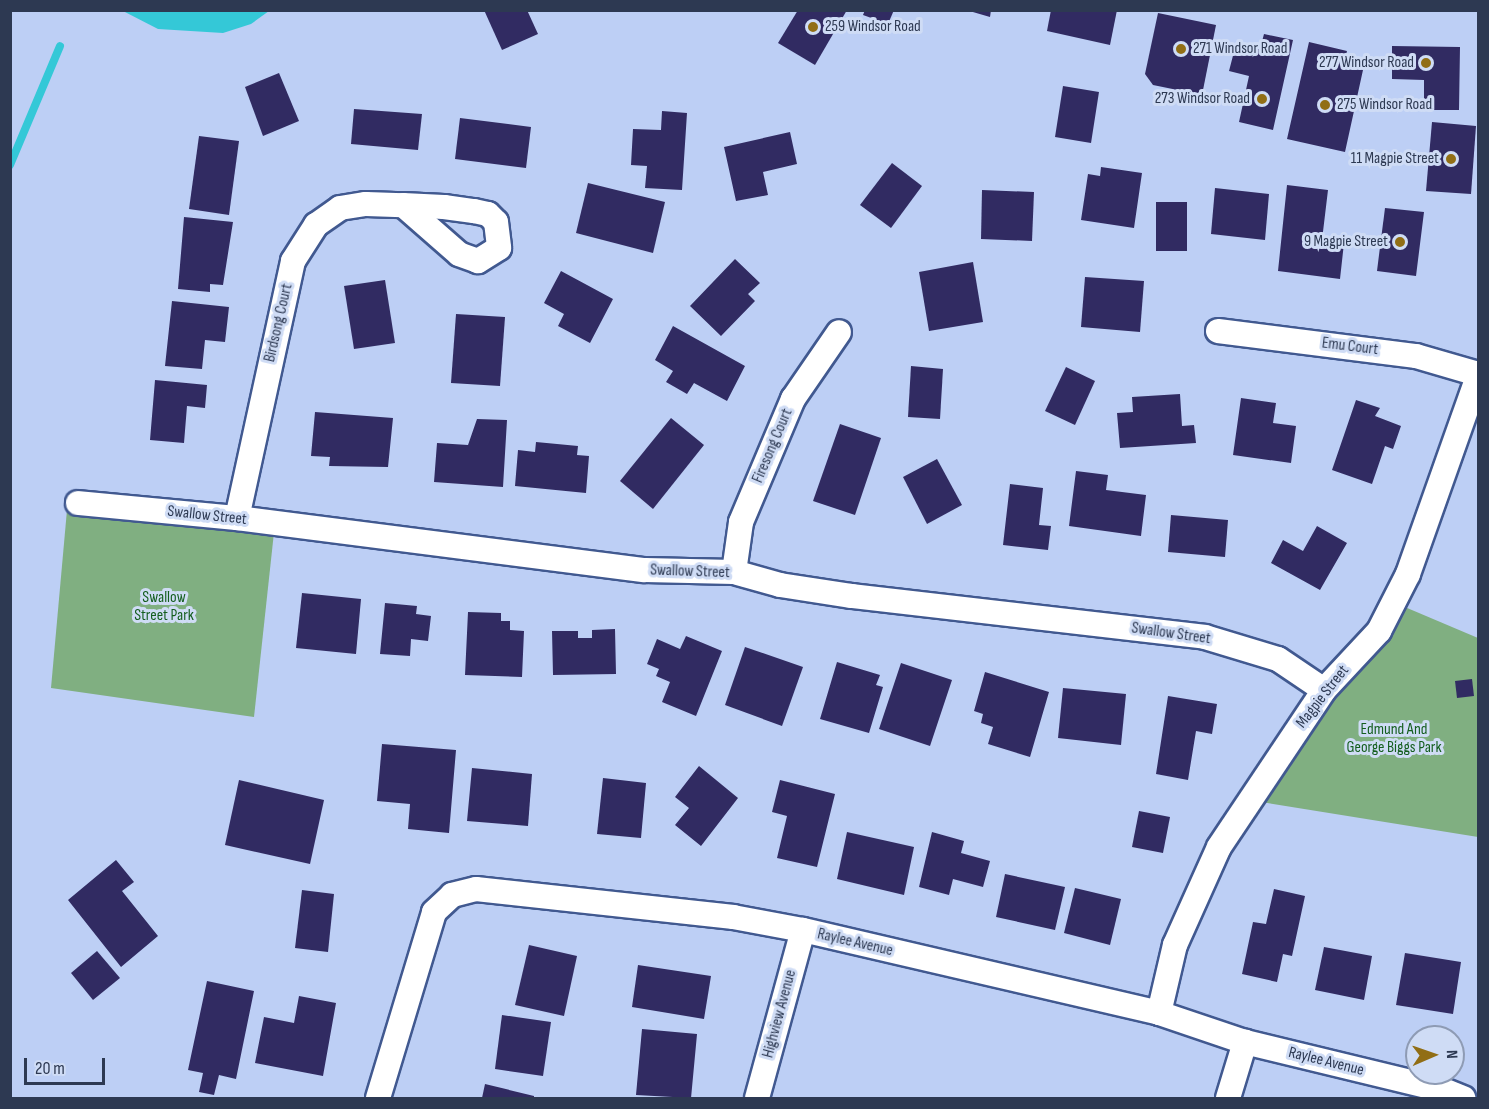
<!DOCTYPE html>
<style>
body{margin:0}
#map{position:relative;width:1489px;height:1109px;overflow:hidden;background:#bdcff5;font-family:"Sofia Sans Condensed",sans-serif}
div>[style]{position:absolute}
.green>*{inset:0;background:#80af81}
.water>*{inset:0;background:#34c8d7}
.stream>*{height:8px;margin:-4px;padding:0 4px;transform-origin:4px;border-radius:4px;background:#34c8d7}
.building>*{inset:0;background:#312b62}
.roads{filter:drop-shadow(2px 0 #415990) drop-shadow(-2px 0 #415990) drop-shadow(0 2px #415990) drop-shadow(0 -2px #415990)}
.street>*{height:24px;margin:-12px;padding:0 12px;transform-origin:12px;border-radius:12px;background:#fff}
.dots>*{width:16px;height:16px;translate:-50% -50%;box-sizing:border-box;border:3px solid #cfdcf5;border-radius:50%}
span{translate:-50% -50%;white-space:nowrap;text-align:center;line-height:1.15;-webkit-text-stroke:6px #cfdcf5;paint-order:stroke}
.poi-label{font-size:16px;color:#2d3952}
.left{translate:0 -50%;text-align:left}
.right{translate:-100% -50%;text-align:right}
.street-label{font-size:16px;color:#2d3952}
.park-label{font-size:16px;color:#145e1e}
.frame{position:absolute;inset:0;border:12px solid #2d3952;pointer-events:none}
.north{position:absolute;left:1405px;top:1025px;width:60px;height:60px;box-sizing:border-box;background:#cfdcf5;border:2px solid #8e9bb4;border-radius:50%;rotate:88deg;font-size:16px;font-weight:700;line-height:24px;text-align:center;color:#2d3952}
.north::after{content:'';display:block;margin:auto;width:21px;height:27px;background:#916e15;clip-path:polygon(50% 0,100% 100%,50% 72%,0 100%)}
.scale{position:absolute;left:24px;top:1058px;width:81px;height:27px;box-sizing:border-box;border:3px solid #2d3952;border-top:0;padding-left:8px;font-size:18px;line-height:21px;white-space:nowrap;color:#2d3952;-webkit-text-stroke:4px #cfdcf5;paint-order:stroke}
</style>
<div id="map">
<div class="green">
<i style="clip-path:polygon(78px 503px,275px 523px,254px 717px,51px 688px,67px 510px)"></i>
<i style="clip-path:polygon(1393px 602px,1478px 638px,1478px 837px,1249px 800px)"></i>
</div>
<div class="water">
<i style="clip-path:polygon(123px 11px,269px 11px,251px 24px,223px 33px,158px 29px)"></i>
</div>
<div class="stream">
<i style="left:10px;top:165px;width:129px;rotate:-67.2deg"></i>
</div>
<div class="building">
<i style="clip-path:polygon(484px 10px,527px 10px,538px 34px,502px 50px)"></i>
<i style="clip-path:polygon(798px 10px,847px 10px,815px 65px,778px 43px)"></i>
<i style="clip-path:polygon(865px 10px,894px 10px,888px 24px,863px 15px)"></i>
<i style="clip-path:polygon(966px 10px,991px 10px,990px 17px)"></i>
<i style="clip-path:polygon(1051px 10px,1117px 10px,1110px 45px,1047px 31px)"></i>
<i style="clip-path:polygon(1158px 13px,1216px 25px,1202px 95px,1153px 85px,1145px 74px)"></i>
<i style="clip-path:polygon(1264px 34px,1293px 40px,1273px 130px,1239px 122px,1249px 76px,1229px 71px,1236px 44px,1260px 49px)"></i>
<i style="clip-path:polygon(1309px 42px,1347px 51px,1343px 66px,1363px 70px,1345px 152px,1287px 139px)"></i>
<i style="clip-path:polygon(1392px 46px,1460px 47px,1459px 110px,1424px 110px,1424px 80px,1392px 79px)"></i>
<i style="clip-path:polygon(279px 73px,299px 121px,263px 136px,245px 87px)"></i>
<i style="clip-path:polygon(1063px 86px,1099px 92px,1091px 143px,1055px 137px)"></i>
<i style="clip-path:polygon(354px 109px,422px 114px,418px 150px,351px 144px)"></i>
<i style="clip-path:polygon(662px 111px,687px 113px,682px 190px,645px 188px,647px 166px,631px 165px,633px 129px,661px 130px)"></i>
<i style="clip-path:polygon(460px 118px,531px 127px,526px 168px,455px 159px)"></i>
<i style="clip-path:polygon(1432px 122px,1476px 126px,1471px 194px,1426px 191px)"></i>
<i style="clip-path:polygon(790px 132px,797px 164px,763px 172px,768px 195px,736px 201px,724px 147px)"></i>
<i style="clip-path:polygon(199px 136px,239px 141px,229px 215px,189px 209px)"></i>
<i style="clip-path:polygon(892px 163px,922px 186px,891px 228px,860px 205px)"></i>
<i style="clip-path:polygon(1101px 167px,1142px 173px,1134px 228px,1081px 220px,1088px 174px,1100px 176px)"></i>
<i style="clip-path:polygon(588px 183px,665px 202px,653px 253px,576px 233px)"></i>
<i style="clip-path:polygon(1287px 185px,1328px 190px,1322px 240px,1344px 243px,1340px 279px,1278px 271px)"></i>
<i style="clip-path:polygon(1215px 188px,1269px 194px,1265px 240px,1211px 234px)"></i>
<i style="clip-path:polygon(982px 190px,1034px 192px,1032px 241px,981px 239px)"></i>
<i style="clip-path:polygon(1156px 202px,1187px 202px,1187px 251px,1156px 251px)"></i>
<i style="clip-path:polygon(1385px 208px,1424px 212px,1416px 276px,1377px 271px)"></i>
<i style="clip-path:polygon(184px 217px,233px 222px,223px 285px,210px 284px,210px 292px,178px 289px)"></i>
<i style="clip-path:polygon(735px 259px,760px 283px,748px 294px,755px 301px,721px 336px,690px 306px)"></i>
<i style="clip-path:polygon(973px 262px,983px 322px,929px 331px,919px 272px)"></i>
<i style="clip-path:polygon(561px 271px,613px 299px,590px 343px,558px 326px,564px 314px,544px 303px)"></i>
<i style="clip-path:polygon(1085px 277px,1144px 281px,1140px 332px,1081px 327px)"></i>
<i style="clip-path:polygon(385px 280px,395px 343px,354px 349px,344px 286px)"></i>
<i style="clip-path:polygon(172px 301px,229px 307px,225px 342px,205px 340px,202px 369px,165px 366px)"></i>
<i style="clip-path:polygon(456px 314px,505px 317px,500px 386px,451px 383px)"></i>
<i style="clip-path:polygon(673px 326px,745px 366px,727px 401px,694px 383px,687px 394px,666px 382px,673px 371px,655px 360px)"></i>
<i style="clip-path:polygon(911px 366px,943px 369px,940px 419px,908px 417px)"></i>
<i style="clip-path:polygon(1066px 367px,1095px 381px,1075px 425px,1045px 411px)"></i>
<i style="clip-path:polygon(155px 380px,207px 385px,205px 408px,187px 406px,184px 443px,150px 440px)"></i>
<i style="clip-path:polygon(1180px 394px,1182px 426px,1194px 425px,1196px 443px,1120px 448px,1117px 413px,1133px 412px,1132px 397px)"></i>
<i style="clip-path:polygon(1241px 398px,1276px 403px,1273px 423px,1296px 426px,1291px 463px,1233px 455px)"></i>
<i style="clip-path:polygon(1356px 400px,1380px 408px,1375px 416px,1401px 426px,1393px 449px,1385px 446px,1372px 484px,1332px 470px)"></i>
<i style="clip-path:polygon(315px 412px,393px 418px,388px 467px,329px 466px,330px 457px,311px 456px)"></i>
<i style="clip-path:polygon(671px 418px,704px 445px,653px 509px,620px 481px)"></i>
<i style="clip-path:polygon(477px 419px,507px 420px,503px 487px,434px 482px,437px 443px,468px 445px)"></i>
<i style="clip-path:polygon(840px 424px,881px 438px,855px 515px,813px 501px)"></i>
<i style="clip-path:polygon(536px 442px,578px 446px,577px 455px,589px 456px,586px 493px,515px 486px,518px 450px,535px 452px)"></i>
<i style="clip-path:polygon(937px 459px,962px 505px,927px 524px,903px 477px)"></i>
<i style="clip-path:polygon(1076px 471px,1108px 475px,1106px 490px,1146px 495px,1141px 536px,1069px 526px)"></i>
<i style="clip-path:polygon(1010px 484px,1043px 488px,1039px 525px,1051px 526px,1048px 550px,1003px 545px)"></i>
<i style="clip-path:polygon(1171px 515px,1228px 520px,1225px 557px,1168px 552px)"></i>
<i style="clip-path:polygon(1317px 526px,1347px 543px,1320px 590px,1271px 563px,1283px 540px,1303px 551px)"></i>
<i style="clip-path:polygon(302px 593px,361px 599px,356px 654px,296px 648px)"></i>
<i style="clip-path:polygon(385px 603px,417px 606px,416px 614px,431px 616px,428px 641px,411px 639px,410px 656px,380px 654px)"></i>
<i style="clip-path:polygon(468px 612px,501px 613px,501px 621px,510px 621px,510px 630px,524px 631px,522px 677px,465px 675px)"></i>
<i style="clip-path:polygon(615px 629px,616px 674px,553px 675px,552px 631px,578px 631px,578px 638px,592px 638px,592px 630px)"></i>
<i style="clip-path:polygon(686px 636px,722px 651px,696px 716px,662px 702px,670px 682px,656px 676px,659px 669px,647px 664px,657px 639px,680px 649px)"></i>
<i style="clip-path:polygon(745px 647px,803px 667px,782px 726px,725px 705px)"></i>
<i style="clip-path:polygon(837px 662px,880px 675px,876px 685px,883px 687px,869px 733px,820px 719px)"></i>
<i style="clip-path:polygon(901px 663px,952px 680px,930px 746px,879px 729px)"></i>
<i style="clip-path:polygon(985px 672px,1049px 692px,1030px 757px,988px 744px,993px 727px,981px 723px,983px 714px,974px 711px)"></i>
<i style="clip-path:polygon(1472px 679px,1474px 696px,1457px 698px,1455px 681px)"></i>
<i style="clip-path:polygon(1063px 688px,1126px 694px,1121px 745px,1058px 738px)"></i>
<i style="clip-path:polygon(1168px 696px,1217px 704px,1212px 734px,1196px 731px,1188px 780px,1156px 774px)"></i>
<i style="clip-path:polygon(382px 744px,456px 750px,449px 833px,408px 829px,410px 804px,377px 801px)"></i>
<i style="clip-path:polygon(699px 766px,738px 798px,701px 846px,675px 825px,689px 808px,675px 797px)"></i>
<i style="clip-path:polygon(472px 768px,532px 774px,528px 826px,467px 821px)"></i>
<i style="clip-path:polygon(603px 778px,646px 783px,641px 838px,597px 834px)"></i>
<i style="clip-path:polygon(239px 780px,324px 800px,310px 864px,225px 845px)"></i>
<i style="clip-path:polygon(780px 780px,835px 794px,817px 867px,777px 858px,787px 816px,772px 812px)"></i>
<i style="clip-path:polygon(1139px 811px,1170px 817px,1163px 853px,1132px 847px)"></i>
<i style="clip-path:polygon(847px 832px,914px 847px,904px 895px,837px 879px)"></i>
<i style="clip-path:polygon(932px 832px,964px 841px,961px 853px,990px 861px,983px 887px,953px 879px,949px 895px,919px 887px)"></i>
<i style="clip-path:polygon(116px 860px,134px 882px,122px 891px,158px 936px,121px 967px,68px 900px)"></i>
<i style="clip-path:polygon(1005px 874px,1065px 887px,1055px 930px,996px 917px)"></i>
<i style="clip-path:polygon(1075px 888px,1121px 899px,1110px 945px,1064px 933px)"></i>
<i style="clip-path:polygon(1274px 889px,1305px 896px,1292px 956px,1283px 954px,1277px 982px,1242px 974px,1253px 922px,1266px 924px)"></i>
<i style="clip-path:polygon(302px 890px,334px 894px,328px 952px,295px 948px)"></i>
<i style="clip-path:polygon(529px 945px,577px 956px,564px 1016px,515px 1005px)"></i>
<i style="clip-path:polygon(1324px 947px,1372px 956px,1364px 1000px,1315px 990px)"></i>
<i style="clip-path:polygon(97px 951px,120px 978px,93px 1000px,71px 973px)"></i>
<i style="clip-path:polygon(1405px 953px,1461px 962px,1453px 1014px,1396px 1005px)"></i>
<i style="clip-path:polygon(638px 965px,711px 976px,704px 1019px,632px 1007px)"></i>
<i style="clip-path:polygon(207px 981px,254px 991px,236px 1079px,219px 1075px,214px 1095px,199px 1092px,203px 1073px,188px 1070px)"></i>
<i style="clip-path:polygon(299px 996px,336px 1003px,323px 1076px,255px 1063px,264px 1017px,294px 1023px)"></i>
<i style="clip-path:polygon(502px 1015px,551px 1022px,543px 1076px,495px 1069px)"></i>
<i style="clip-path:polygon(642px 1029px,697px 1034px,691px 1098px,636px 1095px)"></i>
<i style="clip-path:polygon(485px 1084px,534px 1096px,534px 1098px,482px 1098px)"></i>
</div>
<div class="roads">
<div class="street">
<i style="left:1218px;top:331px;width:200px;rotate:7.2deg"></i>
<i style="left:1416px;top:356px;width:65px;rotate:16.2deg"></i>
<i style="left:78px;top:503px;width:160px;rotate:5.4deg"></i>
<i style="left:237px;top:518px;width:411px;rotate:7.3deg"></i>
<i style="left:645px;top:570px;width:89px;rotate:1.3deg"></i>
<i style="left:734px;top:572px;width:48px;rotate:15.8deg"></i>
<i style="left:780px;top:585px;width:73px;rotate:8.7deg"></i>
<i style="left:852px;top:596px;width:355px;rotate:6.6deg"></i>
<i style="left:1205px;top:637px;width:76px;rotate:16.8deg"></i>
<i style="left:1278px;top:659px;width:55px;rotate:34deg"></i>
<i style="left:237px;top:518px;width:263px;rotate:-77.7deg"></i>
<i style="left:293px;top:261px;width:43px;rotate:-57.4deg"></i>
<i style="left:316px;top:225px;width:29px;rotate:-35deg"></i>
<i style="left:340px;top:208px;width:26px;rotate:-9deg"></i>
<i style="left:366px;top:204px;width:37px;rotate:2deg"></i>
<i style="left:403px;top:205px;width:41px;rotate:2.8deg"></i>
<i style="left:444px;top:207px;width:30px;rotate:8deg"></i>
<i style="left:474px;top:211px;width:14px;rotate:12deg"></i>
<i style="left:488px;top:214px;width:11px;rotate:45deg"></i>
<i style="left:496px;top:222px;width:26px;rotate:83deg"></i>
<i style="left:499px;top:248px;width:25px;rotate:148deg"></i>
<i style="left:478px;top:261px;width:20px;rotate:-160deg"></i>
<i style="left:459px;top:254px;width:74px;rotate:-138.8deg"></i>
<i style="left:734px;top:572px;width:50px;rotate:-82deg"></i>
<i style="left:741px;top:522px;width:134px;rotate:-67.1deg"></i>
<i style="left:793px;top:399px;width:81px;rotate:-55.5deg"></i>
<i style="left:1159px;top:1013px;width:70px;rotate:-76.8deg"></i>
<i style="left:1175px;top:945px;width:107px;rotate:-65.8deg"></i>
<i style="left:1219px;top:847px;width:189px;rotate:-56.2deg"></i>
<i style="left:1324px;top:690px;width:81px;rotate:-47deg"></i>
<i style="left:1379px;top:631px;width:64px;rotate:-63deg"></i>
<i style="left:1408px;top:574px;width:210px;rotate:-70.5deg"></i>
<i style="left:378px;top:1098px;width:194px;rotate:-73.2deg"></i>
<i style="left:434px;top:912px;width:25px;rotate:-43deg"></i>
<i style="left:452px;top:895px;width:25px;rotate:-14deg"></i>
<i style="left:476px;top:889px;width:259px;rotate:6.2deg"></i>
<i style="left:733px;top:917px;width:71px;rotate:10.5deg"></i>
<i style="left:803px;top:930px;width:366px;rotate:13.1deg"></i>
<i style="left:1159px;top:1013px;width:91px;rotate:18.6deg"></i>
<i style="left:1245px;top:1042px;width:204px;rotate:13.6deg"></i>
<i style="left:1443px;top:1090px;width:22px;rotate:22deg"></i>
<i style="left:757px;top:1098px;width:174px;rotate:-74.7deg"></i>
<i style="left:1228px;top:1098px;width:59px;rotate:-73.1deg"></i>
</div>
</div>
<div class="dots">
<i style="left:813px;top:27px;background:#916e15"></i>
<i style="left:1181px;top:49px;background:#916e15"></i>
<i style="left:1426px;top:63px;background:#916e15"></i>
<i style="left:1262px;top:99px;background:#916e15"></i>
<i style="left:1325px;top:105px;background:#916e15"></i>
<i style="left:1451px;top:159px;background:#916e15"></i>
<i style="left:1400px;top:242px;background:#916e15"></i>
</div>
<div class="poi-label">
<span class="left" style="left:825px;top:27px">259 Windsor Road</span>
<span class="left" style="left:1193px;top:49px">271 Windsor Road</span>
<span class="right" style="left:1414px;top:63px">277 Windsor Road</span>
<span class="right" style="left:1250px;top:99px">273 Windsor Road</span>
<span class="left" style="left:1337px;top:105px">275 Windsor Road</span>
<span class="right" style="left:1439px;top:159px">11 Magpie Street</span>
<span class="right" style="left:1388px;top:242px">9 Magpie Street</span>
</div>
<div class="street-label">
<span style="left:279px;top:323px;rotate:-77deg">Birdsong Court</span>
<span style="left:1350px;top:347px;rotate:7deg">Emu Court</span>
<span style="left:773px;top:446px;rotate:-67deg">Firesong Court</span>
<span style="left:207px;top:516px;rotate:6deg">Swallow Street</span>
<span style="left:690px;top:572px;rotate:2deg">Swallow Street</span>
<span style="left:1171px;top:634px;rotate:8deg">Swallow Street</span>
<span style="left:1323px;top:697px;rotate:-52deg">Magpie Street</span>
<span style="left:855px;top:943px;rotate:13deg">Raylee Avenue</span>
<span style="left:780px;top:1014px;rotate:-75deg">Highview Avenue</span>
<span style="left:1326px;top:1062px;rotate:14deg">Raylee Avenue</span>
</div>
<div class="park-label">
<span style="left:164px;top:607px">Swallow<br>Street Park</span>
<span style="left:1394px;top:739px">Edmund And<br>George Biggs Park</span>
</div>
<div class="frame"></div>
<div class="north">N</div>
<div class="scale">20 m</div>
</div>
